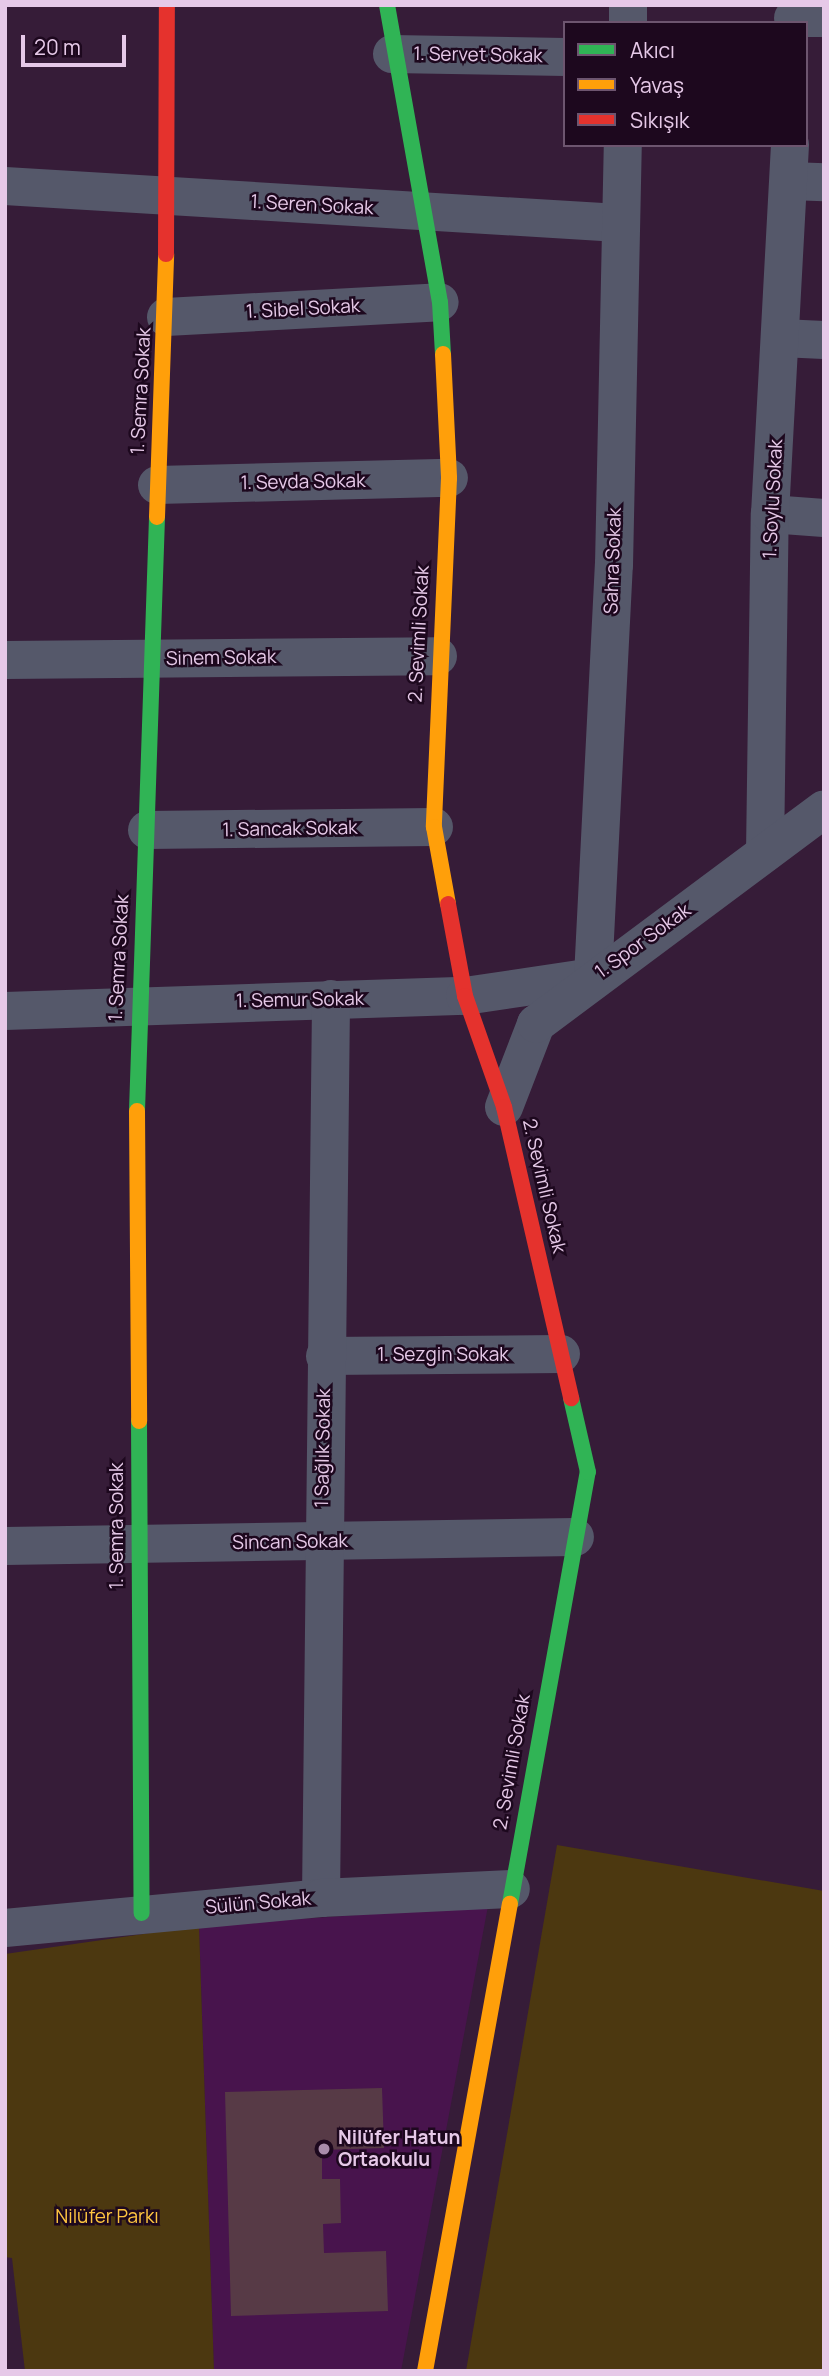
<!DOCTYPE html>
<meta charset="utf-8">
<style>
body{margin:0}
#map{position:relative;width:829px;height:2376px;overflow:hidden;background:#361c38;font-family:Manrope,sans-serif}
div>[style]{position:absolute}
.built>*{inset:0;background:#48144d}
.green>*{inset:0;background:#4c3810}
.building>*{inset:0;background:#573a46}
.street>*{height:38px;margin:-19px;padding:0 19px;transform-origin:19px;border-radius:19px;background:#55586a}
.fast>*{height:16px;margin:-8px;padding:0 8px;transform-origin:8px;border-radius:8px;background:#30b455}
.slow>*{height:16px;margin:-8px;padding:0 8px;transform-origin:8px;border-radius:8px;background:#ff9f0a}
.jam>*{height:16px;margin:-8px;padding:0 8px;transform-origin:8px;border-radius:8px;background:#e5322d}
.dots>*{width:19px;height:19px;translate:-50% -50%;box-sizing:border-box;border:4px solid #1d081e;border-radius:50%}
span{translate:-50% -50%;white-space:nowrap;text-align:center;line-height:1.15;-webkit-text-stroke:5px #1d081e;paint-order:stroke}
.street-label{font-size:19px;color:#e6c9e8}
.poi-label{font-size:19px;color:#e6c9e8;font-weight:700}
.left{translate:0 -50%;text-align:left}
.park-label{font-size:19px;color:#fec540}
.frame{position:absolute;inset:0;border:7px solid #e6c9e8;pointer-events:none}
.legend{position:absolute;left:563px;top:21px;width:245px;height:126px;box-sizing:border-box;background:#1d081e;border:2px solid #6d556f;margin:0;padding:9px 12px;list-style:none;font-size:21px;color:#e6c9e8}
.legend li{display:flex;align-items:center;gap:14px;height:35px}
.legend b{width:35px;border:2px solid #6d556f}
.scale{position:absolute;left:21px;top:35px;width:105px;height:32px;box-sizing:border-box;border:4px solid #e6c9e8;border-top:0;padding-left:9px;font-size:21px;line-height:24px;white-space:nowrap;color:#e6c9e8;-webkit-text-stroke:5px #1d081e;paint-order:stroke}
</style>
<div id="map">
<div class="built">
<i style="clip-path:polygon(488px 1906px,401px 2371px,214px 2371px,199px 1926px)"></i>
</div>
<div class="green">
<i style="clip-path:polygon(557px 1845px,824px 1891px,824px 2371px,466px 2371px)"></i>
<i style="clip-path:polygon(199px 1926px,214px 2371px,25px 2371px,12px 2258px,5px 2257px,5px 1954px)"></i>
</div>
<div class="building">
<i style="clip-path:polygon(382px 2088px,384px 2148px,322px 2150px,322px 2179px,340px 2179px,341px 2223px,323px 2224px,324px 2253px,386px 2251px,388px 2311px,231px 2316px,225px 2092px)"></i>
</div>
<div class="street">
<i style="left:793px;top:18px;width:31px"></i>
<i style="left:628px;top:23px;width:18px;rotate:-90deg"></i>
<i style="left:392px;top:54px;width:173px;rotate:1deg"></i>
<i style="left:790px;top:181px;width:34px;rotate:2deg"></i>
<i style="left:5px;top:186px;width:615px;rotate:3.45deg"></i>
<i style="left:166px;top:317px;width:274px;rotate:-3.1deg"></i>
<i style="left:781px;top:338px;width:43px;rotate:2.7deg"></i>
<i style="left:157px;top:485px;width:292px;rotate:-1.4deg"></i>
<i style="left:770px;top:514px;width:54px;rotate:4.2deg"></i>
<i style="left:5px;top:660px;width:433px;rotate:-0.5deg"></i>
<i style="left:147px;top:830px;width:287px;rotate:-0.6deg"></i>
<i style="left:765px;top:853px;width:339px;rotate:-89.2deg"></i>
<i style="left:770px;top:514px;width:370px;rotate:-86.9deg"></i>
<i style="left:5px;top:1011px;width:460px;rotate:-1.9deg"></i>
<i style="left:465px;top:996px;width:129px;rotate:-8.4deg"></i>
<i style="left:593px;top:977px;width:413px;rotate:-87.1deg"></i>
<i style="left:614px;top:565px;width:420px;rotate:-88.8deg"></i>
<i style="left:504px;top:1107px;width:89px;rotate:-68.9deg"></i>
<i style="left:536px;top:1024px;width:359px;rotate:-36.7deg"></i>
<i style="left:325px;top:1356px;width:236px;rotate:-0.5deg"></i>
<i style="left:5px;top:1546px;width:570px;rotate:-0.9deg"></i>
<i style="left:321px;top:1898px;width:899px;rotate:-89.36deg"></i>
<i style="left:5px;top:1928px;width:317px;rotate:-5.4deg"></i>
<i style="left:321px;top:1898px;width:190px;rotate:-2.7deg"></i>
</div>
<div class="fast">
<i style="left:387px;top:5px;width:302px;rotate:79.9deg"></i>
<i style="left:440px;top:302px;width:52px;rotate:86.7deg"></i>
<i style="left:137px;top:1111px;width:594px;rotate:-88.07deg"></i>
<i style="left:139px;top:1421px;width:492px;rotate:89.7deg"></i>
<i style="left:510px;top:1904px;width:439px;rotate:-79.8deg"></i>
<i style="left:588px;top:1472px;width:76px;rotate:-102.9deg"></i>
</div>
<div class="slow">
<i style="left:443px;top:354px;width:124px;rotate:87.2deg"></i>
<i style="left:449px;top:478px;width:349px;rotate:92.5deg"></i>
<i style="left:434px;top:827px;width:78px;rotate:79.7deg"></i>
<i style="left:157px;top:517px;width:263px;rotate:-88deg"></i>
<i style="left:137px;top:1111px;width:310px;rotate:89.6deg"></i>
<i style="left:425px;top:2371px;width:475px;rotate:-79.7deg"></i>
</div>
<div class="jam">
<i style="left:166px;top:254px;width:249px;rotate:-89.8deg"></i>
<i style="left:448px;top:904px;width:94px;rotate:79.5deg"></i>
<i style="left:465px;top:996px;width:118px;rotate:70.6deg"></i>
<i style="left:504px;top:1107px;width:299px;rotate:77deg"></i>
</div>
<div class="dots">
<i style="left:324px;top:2149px;background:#a88caa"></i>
</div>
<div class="street-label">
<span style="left:478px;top:55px;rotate:1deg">1. Servet Sokak</span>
<span style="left:312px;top:205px;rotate:3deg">1. Seren Sokak</span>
<span style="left:303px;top:309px;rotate:-3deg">1. Sibel Sokak</span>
<span style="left:141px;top:391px;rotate:-87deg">1. Semra Sokak</span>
<span style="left:303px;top:482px;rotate:-1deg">1. Sevda Sokak</span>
<span style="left:773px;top:499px;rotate:-87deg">1. Soylu Sokak</span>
<span style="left:613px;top:561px;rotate:-88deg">Sahra Sokak</span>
<span style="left:419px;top:634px;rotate:-87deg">2. Sevimli Sokak</span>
<span style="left:221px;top:658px;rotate:-1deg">Sinem Sokak</span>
<span style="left:290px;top:829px;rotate:-1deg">1. Sancak Sokak</span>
<span style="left:643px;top:941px;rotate:-36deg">1. Spor Sokak</span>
<span style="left:119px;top:958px;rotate:-87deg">1. Semra Sokak</span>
<span style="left:300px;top:1000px;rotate:-1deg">1. Semur Sokak</span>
<span style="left:544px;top:1186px;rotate:77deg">2. Sevimli Sokak</span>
<span style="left:443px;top:1355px">1. Sezgin Sokak</span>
<span style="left:323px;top:1448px;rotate:-89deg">1 Sağlık Sokak</span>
<span style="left:117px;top:1526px;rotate:-90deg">1. Semra Sokak</span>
<span style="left:290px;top:1542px;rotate:-1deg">Sincan Sokak</span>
<span style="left:512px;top:1762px;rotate:-80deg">2. Sevimli Sokak</span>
<span style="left:258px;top:1903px;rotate:-5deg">Sülün Sokak</span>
</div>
<div class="poi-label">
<span class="left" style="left:338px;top:2149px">Nilüfer Hatun<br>Ortaokulu</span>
</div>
<div class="park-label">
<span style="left:107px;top:2217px">Nilüfer Parkı</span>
</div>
<div class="frame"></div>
<ul class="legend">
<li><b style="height:9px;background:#30b455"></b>Akıcı</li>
<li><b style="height:9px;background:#ff9f0a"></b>Yavaş</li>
<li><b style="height:9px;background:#e5322d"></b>Sıkışık</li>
</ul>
<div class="scale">20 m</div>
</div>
